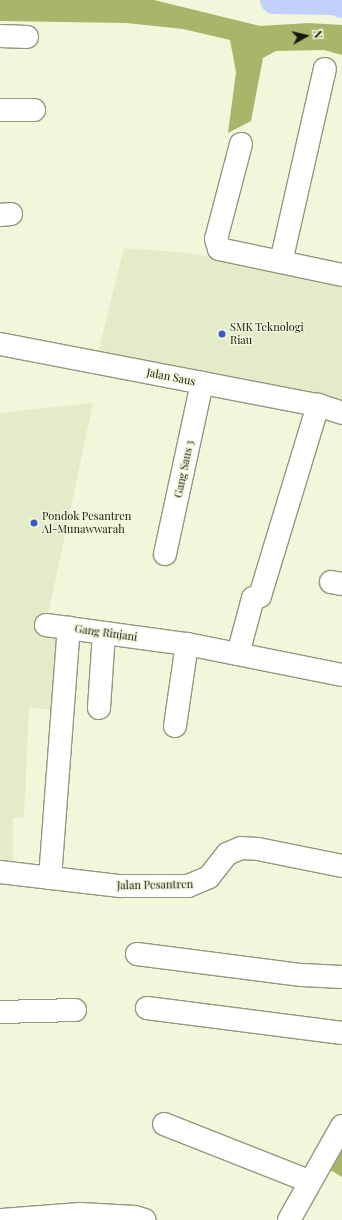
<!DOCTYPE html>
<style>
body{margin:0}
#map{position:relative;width:342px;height:1220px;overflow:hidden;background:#f1f7db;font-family:"Playfair Display",serif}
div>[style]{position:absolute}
.built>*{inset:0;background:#e4ebc9}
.forest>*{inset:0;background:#a9b669}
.river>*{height:28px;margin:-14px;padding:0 14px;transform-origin:14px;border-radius:14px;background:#c1d1fc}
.roads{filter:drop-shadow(1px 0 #92987e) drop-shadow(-1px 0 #92987e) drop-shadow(0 1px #92987e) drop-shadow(0 -1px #92987e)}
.minor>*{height:22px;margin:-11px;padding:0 11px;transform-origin:11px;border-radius:11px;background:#fff}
.dots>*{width:11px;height:11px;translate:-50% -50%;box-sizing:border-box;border:2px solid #f1f7db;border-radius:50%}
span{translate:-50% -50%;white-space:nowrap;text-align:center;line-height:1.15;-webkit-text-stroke:3px #f1f7db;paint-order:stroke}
.poi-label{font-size:11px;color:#14150c}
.left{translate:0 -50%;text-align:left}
.street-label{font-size:11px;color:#14150c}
.north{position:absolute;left:286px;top:16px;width:40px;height:40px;-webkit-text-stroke:3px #f1f7db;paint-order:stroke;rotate:82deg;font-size:11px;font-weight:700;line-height:16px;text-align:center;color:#14150c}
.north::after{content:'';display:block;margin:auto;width:14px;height:18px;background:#14150c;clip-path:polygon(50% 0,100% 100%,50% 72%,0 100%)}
</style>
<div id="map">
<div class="built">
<i style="clip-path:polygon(124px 248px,189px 253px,342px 282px,342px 409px,97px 357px)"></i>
<i style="clip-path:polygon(93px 403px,44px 633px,64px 637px,59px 710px,29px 708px,24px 817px,13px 818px,13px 863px,0 861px,0 413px)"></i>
</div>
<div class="forest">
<i style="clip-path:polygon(0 0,154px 0,260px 26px,309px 23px,342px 25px,342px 55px,324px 50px,276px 51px,263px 58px,251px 121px,228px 133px,236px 72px,230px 40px,183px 29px,126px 23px,0 21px)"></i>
<i style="clip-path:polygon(342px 1133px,342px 1177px,322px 1165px)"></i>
</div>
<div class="river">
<i style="left:274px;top:0;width:61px;rotate:0.9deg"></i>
<i style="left:335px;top:1px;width:8px;rotate:23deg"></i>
</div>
<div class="roads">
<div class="minor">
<i style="left:0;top:36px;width:27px;rotate:2deg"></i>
<i style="left:0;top:110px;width:34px"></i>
<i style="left:241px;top:144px;width:98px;rotate:104.7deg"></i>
<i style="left:216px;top:239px;width:10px;rotate:73deg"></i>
<i style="left:219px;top:249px;width:126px;rotate:11.9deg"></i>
<i style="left:0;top:215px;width:11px;rotate:-5deg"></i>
<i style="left:281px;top:262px;width:198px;rotate:-77.2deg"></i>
<i style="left:0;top:344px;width:324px;rotate:10.9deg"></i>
<i style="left:318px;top:405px;width:25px;rotate:18deg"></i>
<i style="left:165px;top:554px;width:175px;rotate:-77.8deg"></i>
<i style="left:331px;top:582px;width:11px;rotate:10deg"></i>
<i style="left:46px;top:625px;width:142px;rotate:7.7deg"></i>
<i style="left:187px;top:644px;width:158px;rotate:11.3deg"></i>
<i style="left:238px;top:654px;width:58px;rotate:-75deg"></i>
<i style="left:253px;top:598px;width:7px;rotate:-16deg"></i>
<i style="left:260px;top:596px;width:200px;rotate:-73.1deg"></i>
<i style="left:99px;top:708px;width:75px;rotate:-86.2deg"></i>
<i style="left:175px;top:726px;width:83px;rotate:-81.7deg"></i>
<i style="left:0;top:872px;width:121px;rotate:6.7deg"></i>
<i style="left:120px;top:886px;width:68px"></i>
<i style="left:188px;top:886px;width:23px;rotate:-23deg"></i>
<i style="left:209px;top:877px;width:29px;rotate:-52deg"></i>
<i style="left:227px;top:854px;width:15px;rotate:-23deg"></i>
<i style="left:241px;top:848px;width:17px;rotate:3deg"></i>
<i style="left:258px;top:849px;width:86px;rotate:11.4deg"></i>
<i style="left:50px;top:878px;width:251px;rotate:-85.7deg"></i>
<i style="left:137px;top:954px;width:166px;rotate:7.3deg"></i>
<i style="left:302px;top:975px;width:40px;rotate:2.9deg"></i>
<i style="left:147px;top:1008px;width:197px;rotate:7.3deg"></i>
<i style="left:0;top:1012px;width:75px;rotate:-1.5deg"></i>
<i style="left:164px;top:1124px;width:156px;rotate:21.5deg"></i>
<i style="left:2px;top:1220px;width:78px;rotate:-4.4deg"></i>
<i style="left:80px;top:1214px;width:55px;rotate:3.1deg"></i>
<i style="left:135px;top:1217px;width:10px;rotate:17deg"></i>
<i style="left:289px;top:1220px;width:108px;rotate:-60.6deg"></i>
</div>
</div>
<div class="dots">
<i style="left:222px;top:334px;background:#3c58cb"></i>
<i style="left:34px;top:523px;background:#3c58cb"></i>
</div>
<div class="poi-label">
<span class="left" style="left:230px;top:334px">SMK Teknologi<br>Riau</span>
<span class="left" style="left:42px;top:523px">Pondok Pesantren<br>Al-Munawwarah</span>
</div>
<div class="street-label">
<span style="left:171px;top:377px;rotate:11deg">Jalan Saus</span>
<span style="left:184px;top:469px;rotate:-78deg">Gang Saus 3</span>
<span style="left:106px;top:633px;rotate:8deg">Gang Rinjani</span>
<span style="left:155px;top:885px;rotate:-1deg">Jalan Pesantren</span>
</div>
<div class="north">N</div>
</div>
